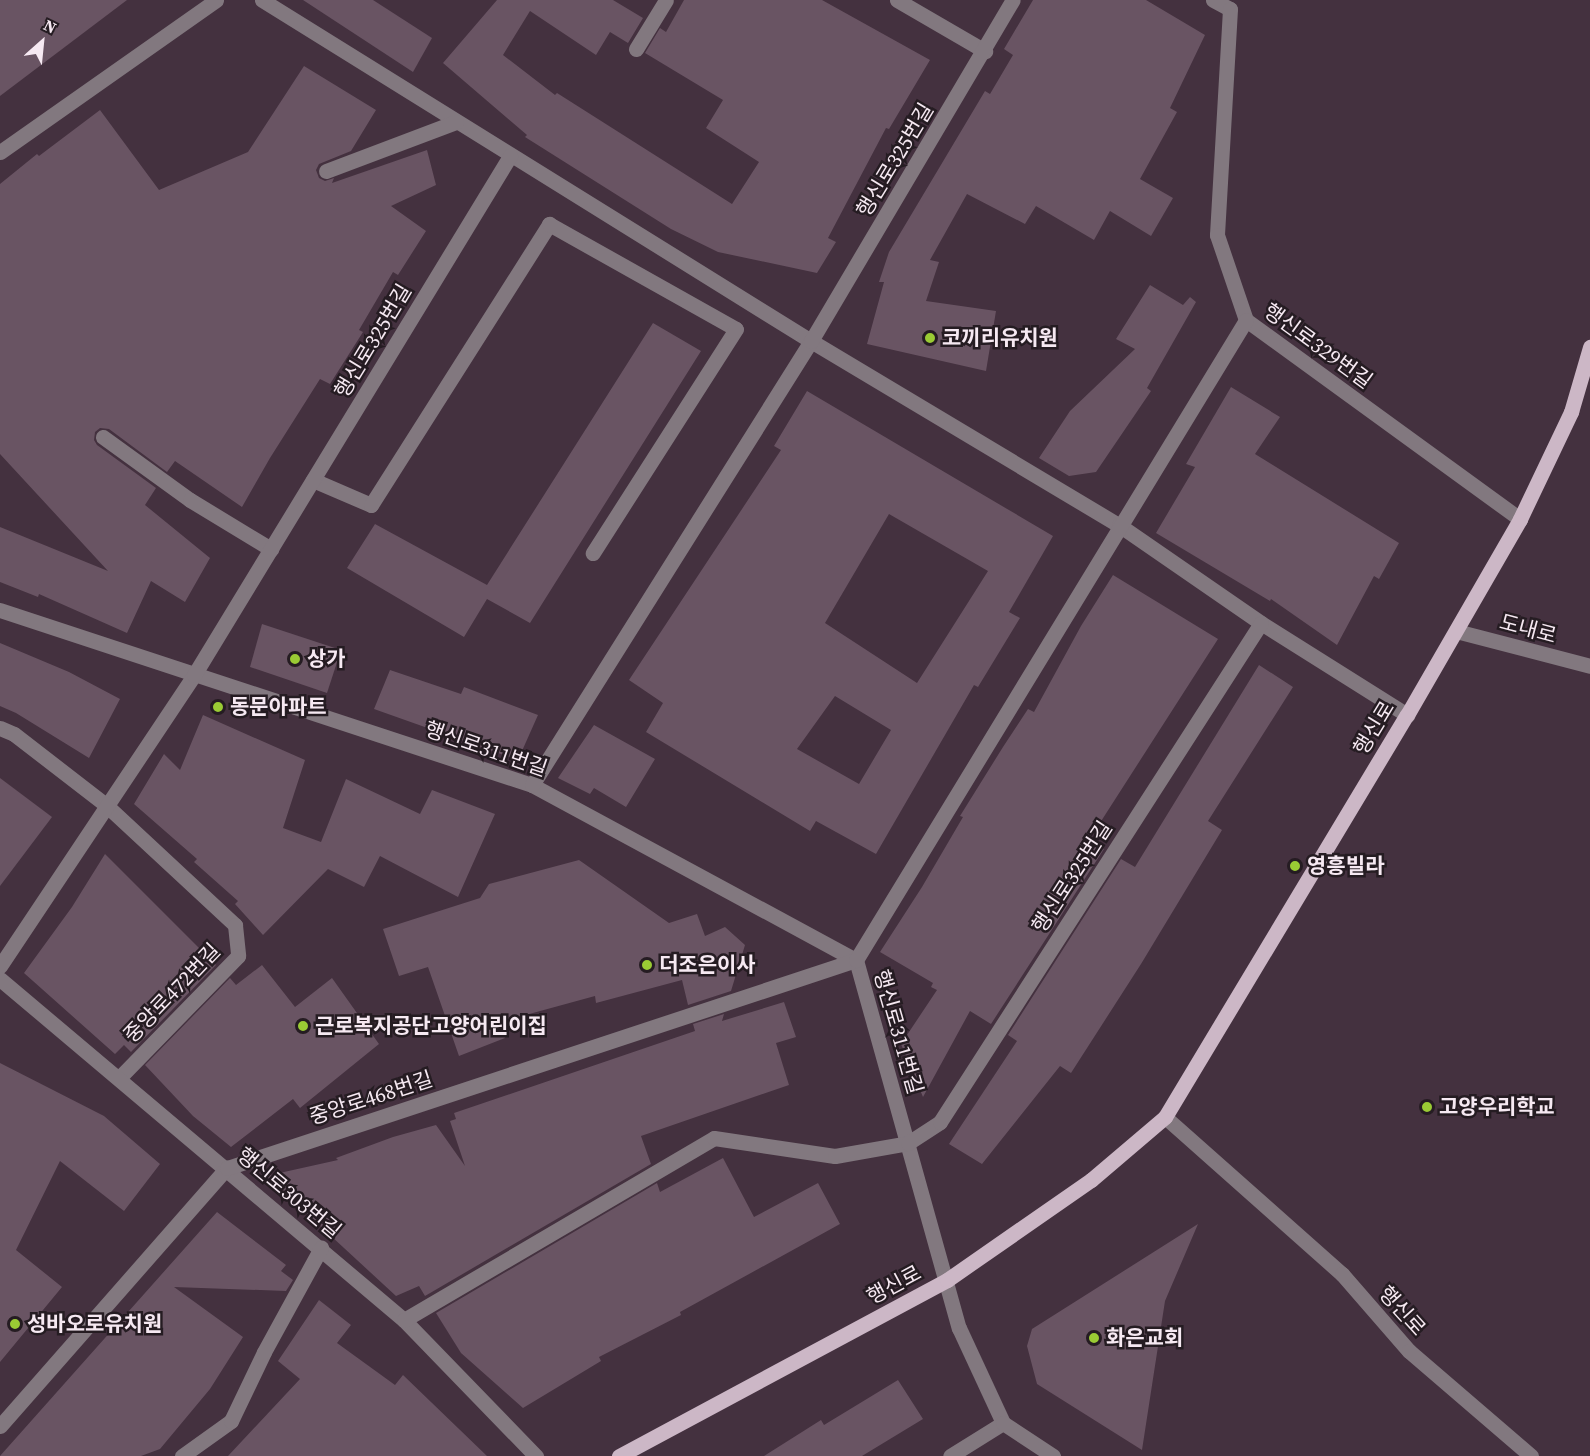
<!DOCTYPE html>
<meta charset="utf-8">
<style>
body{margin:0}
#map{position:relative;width:1590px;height:1456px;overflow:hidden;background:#44313f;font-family:"Source Serif 4","Noto Sans KR",serif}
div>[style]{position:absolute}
.building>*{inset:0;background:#695463}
.minor>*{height:15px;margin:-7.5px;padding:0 7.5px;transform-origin:7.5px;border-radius:7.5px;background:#82787f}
.major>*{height:15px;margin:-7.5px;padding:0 7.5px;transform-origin:7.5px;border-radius:7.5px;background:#ccb7c6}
.dots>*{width:16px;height:16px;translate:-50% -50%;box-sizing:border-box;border:3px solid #251c22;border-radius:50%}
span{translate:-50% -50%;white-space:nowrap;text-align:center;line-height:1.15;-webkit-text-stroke:5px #251c22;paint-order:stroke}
.street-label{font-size:21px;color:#f6e9f2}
.poi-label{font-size:21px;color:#f6e9f2;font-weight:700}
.left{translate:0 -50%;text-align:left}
.north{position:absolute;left:12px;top:12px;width:60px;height:60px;-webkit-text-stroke:4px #251c22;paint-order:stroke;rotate:27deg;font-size:16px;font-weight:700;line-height:24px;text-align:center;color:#f6e9f2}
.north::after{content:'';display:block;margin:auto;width:21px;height:27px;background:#f6e9f2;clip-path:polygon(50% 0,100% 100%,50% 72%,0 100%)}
</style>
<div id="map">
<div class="building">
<i style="clip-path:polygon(0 0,127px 0,0 96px)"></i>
<i style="clip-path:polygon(303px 0,373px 0,432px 38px,413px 72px)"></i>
<i style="clip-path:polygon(497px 0,613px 0,643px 18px,628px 43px,610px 32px,596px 55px,530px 11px,503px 55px,555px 95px,557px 93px,732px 204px,759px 162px,706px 128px,723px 100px,645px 53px,660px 28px,666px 32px,684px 0,822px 0,930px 60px,889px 129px,886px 128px,828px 238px,836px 242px,817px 273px,718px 252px,671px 229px,525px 137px,527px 135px,443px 63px)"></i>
<i style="clip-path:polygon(1033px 0,1146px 0,1205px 35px,1170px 108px,1177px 112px,1140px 179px,1173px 198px,1151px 236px,1110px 211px,1094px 240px,1036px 206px,1025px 224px,967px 194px,930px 260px,939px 262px,926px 301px,996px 311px,986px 371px,867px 344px,884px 282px,879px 282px,889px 252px,985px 91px,990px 94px,1013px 55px,1004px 49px)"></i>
<i style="clip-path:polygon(304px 66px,376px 110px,351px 151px,319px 164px,316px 170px,319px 178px,325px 181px,334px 178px,332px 183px,427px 150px,436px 185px,391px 206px,426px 231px,398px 275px,393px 272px,359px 330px,363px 332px,330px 384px,320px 379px,270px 458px,242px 507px,175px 461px,167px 472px,109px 429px,100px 428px,95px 432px,94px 440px,97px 445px,156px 488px,145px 505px,210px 558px,185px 602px,151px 581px,127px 633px,39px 594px,38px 597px,0 582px,0 527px,108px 571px,0 454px,0 184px,37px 154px,39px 156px,100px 110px,159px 190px,248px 152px)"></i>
<i style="clip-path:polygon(1150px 285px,1183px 305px,1190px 297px,1196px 302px,1147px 388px,1151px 391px,1096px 472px,1069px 476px,1039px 458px,1070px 411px,1135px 349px,1116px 339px)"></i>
<i style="clip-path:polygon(653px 323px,701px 351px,530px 623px,487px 599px,464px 637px,347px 568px,375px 524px,487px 585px)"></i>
<i style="clip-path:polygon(1231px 387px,1280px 417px,1255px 454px,1399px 543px,1379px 579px,1374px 576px,1337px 645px,1271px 599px,1270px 601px,1156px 533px,1195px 467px,1186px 464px)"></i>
<i style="clip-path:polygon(evenodd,807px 391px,1053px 536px,1009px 612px,1020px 618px,978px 687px,974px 685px,876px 854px,816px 821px,810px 831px,646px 732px,663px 703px,629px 680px,781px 450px,774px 446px,807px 391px,889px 514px,988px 571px,917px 683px,825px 623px,889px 514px,807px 391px,835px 696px,891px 730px,859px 784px,797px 749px,835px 696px)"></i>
<i style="clip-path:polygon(1113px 575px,1218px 639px,1089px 840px,1104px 849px,991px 1024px,970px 1011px,923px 1097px,901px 1044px,937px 990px,931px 987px,933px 983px,880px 952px,922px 887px,963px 817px,960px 816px,1003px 747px,1028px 709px,1034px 712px,1081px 626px)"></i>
<i style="clip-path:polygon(262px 624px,341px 650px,327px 693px,250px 667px)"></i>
<i style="clip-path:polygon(0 643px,69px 672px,120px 699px,89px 758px,16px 713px,0 706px)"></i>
<i style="clip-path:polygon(1259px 665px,1293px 687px,1208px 821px,1222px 830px,1141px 964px,1071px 1073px,1060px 1066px,982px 1164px,949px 1144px,1017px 1041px,1008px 1035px,1121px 859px,1135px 867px)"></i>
<i style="clip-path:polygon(390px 670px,461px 694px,464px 687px,538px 715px,518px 760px,374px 709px)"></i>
<i style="clip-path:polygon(203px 715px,305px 760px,283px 828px,321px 842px,346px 779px,420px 814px,432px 790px,495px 814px,458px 897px,380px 856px,364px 887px,328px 869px,263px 935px,235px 904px,238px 901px,194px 862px,197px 859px,134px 804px,164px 754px,180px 770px)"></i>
<i style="clip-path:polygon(594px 725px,655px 759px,626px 807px,594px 788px,590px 794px,558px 778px)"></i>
<i style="clip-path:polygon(0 778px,52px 817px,0 886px)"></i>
<i style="clip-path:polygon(105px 854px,216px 965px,131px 1052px,124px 1045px,115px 1054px,24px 973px,72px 907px)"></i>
<i style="clip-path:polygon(579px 860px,669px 923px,697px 914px,705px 936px,725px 927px,745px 945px,731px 991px,688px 1005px,682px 980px,596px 1003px,595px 996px,500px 1022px,505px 1038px,459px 1056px,428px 967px,399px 976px,383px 929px,480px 898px,489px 884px)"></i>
<i style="clip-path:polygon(262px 965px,295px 1007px,332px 978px,379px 1044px,300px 1108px,293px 1099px,231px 1147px,193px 1116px,145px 1065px,230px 978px,236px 985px)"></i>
<i style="clip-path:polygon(784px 1002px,796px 1037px,776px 1043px,789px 1085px,641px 1136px,651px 1164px,425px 1296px,419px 1286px,396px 1296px,266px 1176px,338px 1160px,336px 1158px,393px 1137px,436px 1125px,465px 1166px,450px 1121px,456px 1119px,454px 1113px,695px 1031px,693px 1024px,724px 1014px,722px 1021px)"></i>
<i style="clip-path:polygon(0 1063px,104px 1116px,160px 1164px,124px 1211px,60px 1161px,16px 1250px,62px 1287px,0 1362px)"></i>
<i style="clip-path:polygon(723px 1158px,754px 1217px,818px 1183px,840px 1224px,680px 1312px,681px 1315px,599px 1357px,601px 1361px,523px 1408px,461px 1353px,436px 1313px,657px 1183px,660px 1192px)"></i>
<i style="clip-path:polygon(217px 1212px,286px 1265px,281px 1271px,293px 1280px,286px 1291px,174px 1287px,243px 1337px,210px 1389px,160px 1449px,141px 1456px,0 1456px)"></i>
<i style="clip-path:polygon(1198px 1224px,1165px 1301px,1142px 1450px,1037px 1384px,1027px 1346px,1032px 1329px)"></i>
<i style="clip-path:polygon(319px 1300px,351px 1325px,337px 1343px,395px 1385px,403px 1375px,487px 1456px,228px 1456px,300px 1379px,278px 1361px)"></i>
<i style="clip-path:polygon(898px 1380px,923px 1419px,862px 1456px,764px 1456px,821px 1420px,824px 1425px)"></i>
</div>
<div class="minor">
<i style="left:262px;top:0;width:646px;rotate:31.85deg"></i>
<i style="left:811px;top:341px;width:359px;rotate:30.9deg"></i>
<i style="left:1119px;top:525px;width:173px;rotate:34.6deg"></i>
<i style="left:1261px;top:623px;width:173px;rotate:32.2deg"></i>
<i style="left:897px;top:0;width:102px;rotate:30.1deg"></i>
<i style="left:1213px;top:0;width:19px;rotate:28deg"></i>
<i style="left:1230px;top:9px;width:226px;rotate:93.3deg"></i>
<i style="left:1217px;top:235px;width:90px;rotate:71.2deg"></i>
<i style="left:1246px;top:320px;width:339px;rotate:36deg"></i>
<i style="left:636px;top:49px;width:57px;rotate:-58.5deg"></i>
<i style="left:0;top:152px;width:264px;rotate:-35.1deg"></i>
<i style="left:326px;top:171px;width:139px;rotate:-20.7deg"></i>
<i style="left:103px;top:437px;width:107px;rotate:35.9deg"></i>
<i style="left:190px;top:500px;width:95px;rotate:31.2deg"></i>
<i style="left:313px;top:480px;width:63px;rotate:23.3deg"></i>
<i style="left:371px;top:505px;width:333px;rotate:-57.6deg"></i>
<i style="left:549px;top:224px;width:214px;rotate:29.3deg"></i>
<i style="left:736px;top:329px;width:266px;rotate:122.6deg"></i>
<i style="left:0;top:610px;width:560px;rotate:18.21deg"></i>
<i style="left:532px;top:785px;width:368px;rotate:28.4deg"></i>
<i style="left:856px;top:960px;width:382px;rotate:74.4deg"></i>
<i style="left:959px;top:1328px;width:105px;rotate:65.1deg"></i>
<i style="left:1003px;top:1423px;width:62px;rotate:148.1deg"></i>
<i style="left:1456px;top:631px;width:138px;rotate:14.6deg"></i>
<i style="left:0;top:728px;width:15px;rotate:23deg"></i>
<i style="left:14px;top:734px;width:118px;rotate:37.7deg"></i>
<i style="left:107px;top:806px;width:175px;rotate:42.9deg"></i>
<i style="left:235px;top:925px;width:31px;rotate:84deg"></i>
<i style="left:238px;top:956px;width:170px;rotate:134.3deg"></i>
<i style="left:532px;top:785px;width:524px;rotate:-57.86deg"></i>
<i style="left:811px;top:341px;width:396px;rotate:-59.4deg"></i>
<i style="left:0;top:966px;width:350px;rotate:-56.3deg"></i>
<i style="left:194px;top:675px;width:608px;rotate:-58.66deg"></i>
<i style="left:0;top:979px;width:529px;rotate:40.17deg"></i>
<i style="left:404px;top:1320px;width:190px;rotate:45.9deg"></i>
<i style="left:1165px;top:1117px;width:237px;rotate:41.6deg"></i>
<i style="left:1342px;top:1274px;width:102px;rotate:49deg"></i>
<i style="left:1409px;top:1351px;width:161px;rotate:40.7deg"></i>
<i style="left:404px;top:1320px;width:359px;rotate:-30.4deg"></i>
<i style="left:714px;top:1138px;width:122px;rotate:8.5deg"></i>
<i style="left:835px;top:1156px;width:74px;rotate:-10.1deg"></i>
<i style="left:908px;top:1143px;width:38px;rotate:-33deg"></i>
<i style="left:940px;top:1122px;width:593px;rotate:-57.25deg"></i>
<i style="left:1003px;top:1423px;width:60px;rotate:33.4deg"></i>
<i style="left:0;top:1426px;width:344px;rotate:-48.7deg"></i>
<i style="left:227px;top:1168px;width:662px;rotate:-18.3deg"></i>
<i style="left:856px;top:960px;width:749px;rotate:-58.64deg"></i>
<i style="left:182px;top:1456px;width:60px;rotate:-35.5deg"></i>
<i style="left:231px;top:1421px;width:76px;rotate:-64.4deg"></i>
<i style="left:264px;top:1352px;width:119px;rotate:-61.3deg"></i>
</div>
<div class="major">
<i style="left:619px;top:1456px;width:372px;rotate:-28.2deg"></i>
<i style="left:947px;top:1280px;width:175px;rotate:-34.8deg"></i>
<i style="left:1091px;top:1180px;width:97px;rotate:-40.4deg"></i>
<i style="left:1165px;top:1117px;width:469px;rotate:-59deg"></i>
<i style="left:1407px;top:715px;width:226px;rotate:-60deg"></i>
<i style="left:1520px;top:519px;width:119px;rotate:-64.5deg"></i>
<i style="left:1571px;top:412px;width:68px;rotate:-73.7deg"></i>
</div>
<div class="dots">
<i style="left:930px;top:338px;background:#9acb34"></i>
<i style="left:295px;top:659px;background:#9acb34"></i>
<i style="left:218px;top:707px;background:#9acb34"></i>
<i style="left:1295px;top:866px;background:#9acb34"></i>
<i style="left:647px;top:965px;background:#9acb34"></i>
<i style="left:303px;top:1026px;background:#9acb34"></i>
<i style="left:1427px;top:1107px;background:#9acb34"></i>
<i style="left:15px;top:1324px;background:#9acb34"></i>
<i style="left:1094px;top:1338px;background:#9acb34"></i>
</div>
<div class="street-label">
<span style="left:895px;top:160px;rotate:-59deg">행신로325번길</span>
<span style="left:373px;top:341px;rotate:-59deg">행신로325번길</span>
<span style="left:1318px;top:346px;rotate:36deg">행신로329번길</span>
<span style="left:1528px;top:629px;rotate:15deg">도내로</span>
<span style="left:1374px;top:728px;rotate:-59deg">행신로</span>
<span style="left:486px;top:749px;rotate:19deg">행신로311번길</span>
<span style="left:1072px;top:877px;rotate:-57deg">행신로325번길</span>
<span style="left:172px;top:993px;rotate:-46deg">중앙로472번길</span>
<span style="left:898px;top:1032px;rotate:74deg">행신로311번길</span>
<span style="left:371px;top:1098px;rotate:-18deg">중앙로468번길</span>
<span style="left:289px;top:1193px;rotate:40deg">행신로303번길</span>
<span style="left:894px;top:1285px;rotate:-28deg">행신로</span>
<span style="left:1402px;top:1311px;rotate:48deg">행신로</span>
</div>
<div class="poi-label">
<span class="left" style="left:942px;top:338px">코끼리유치원</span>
<span class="left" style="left:307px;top:659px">상가</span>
<span class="left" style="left:230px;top:707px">동문아파트</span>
<span class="left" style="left:1307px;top:866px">영흥빌라</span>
<span class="left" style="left:659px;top:965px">더조은이사</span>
<span class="left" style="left:315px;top:1026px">근로복지공단고양어린이집</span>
<span class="left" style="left:1439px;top:1107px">고양우리학교</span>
<span class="left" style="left:27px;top:1324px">성바오로유치원</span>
<span class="left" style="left:1106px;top:1338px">화은교회</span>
</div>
<div class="north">N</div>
</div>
